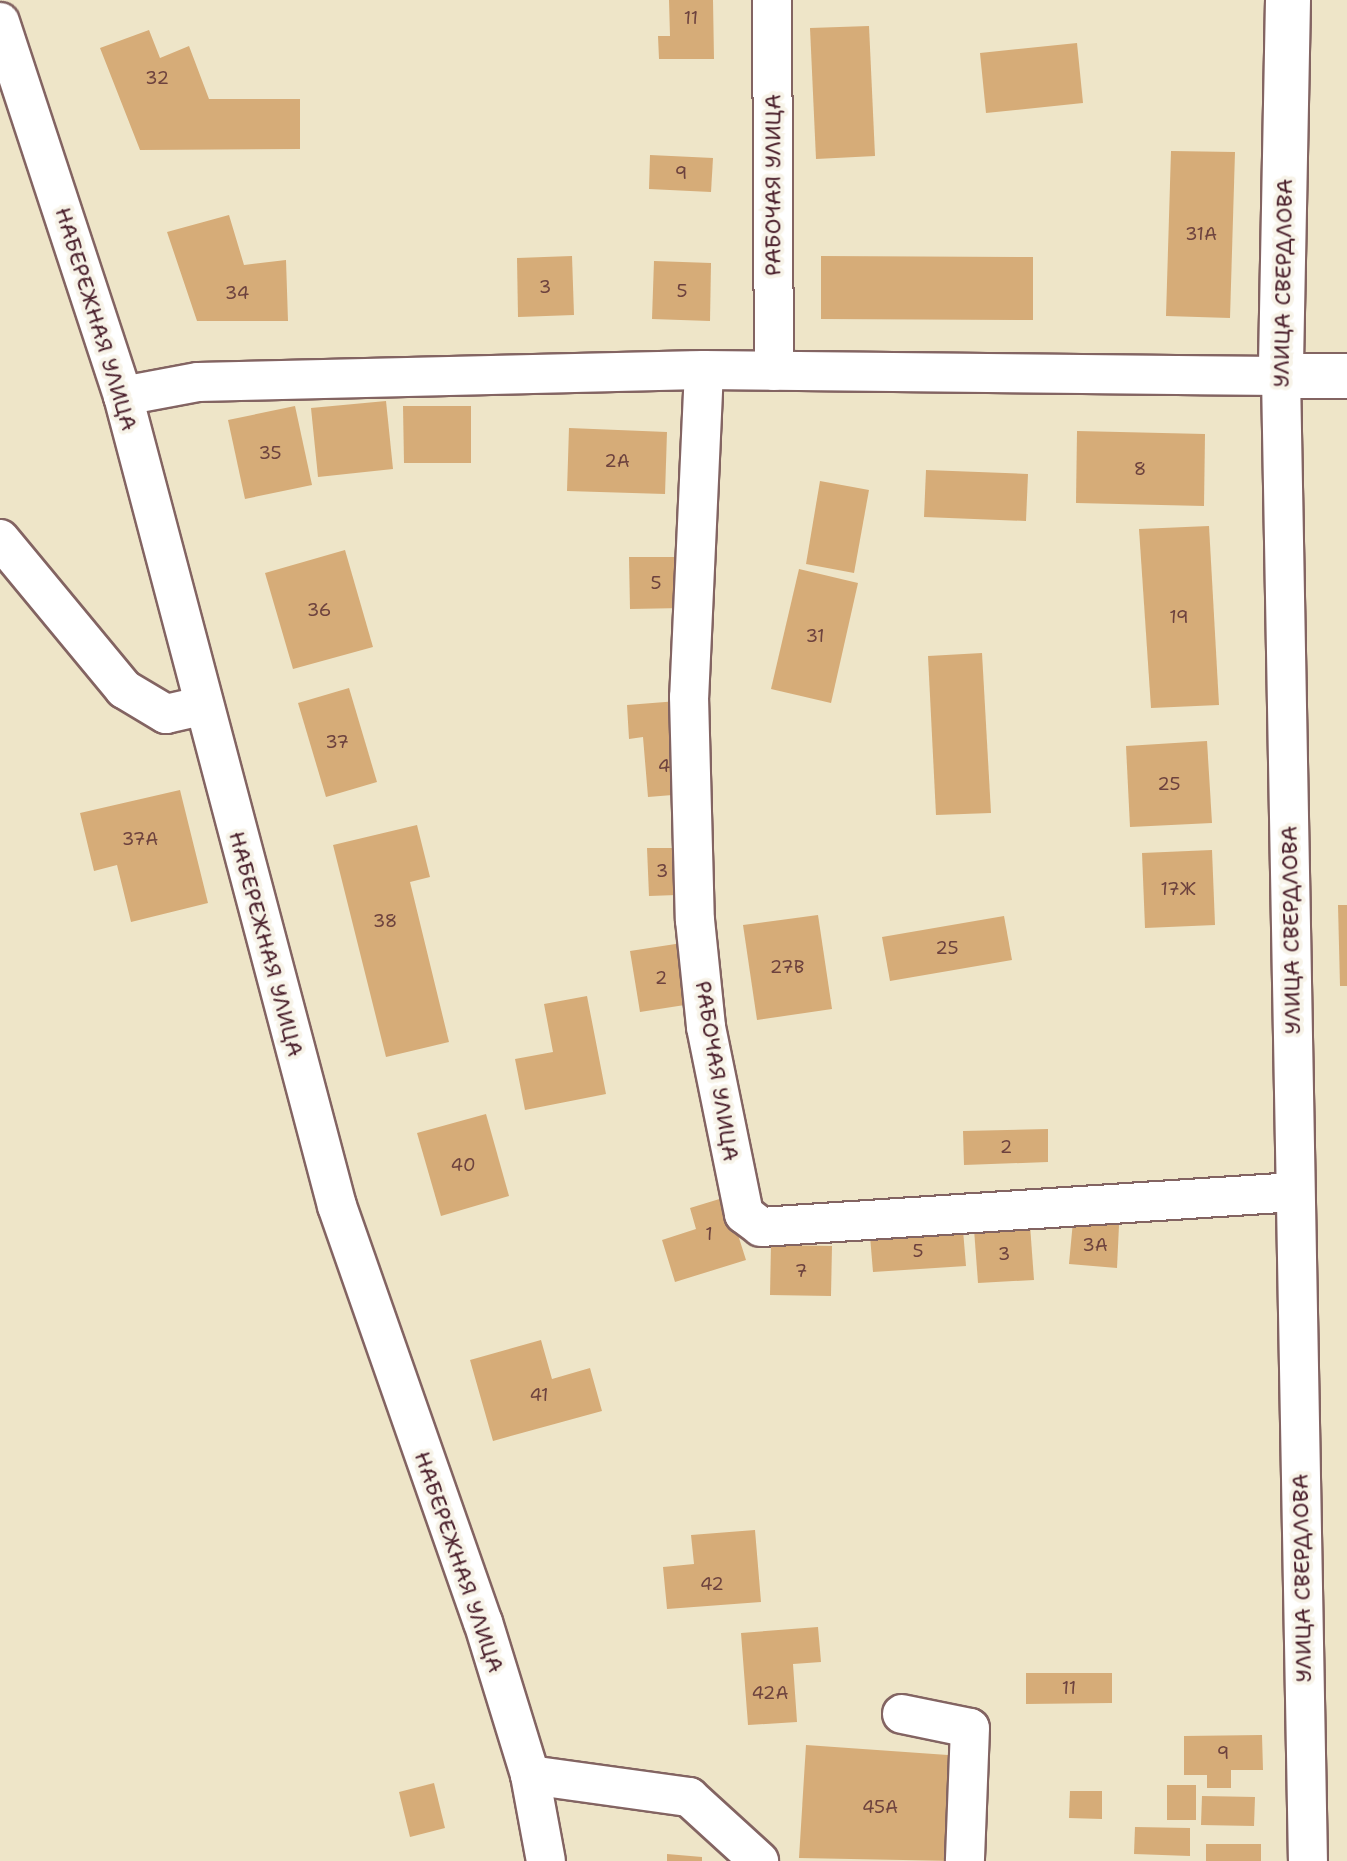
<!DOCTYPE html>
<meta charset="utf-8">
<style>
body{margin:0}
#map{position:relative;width:1347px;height:1861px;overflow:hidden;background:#eee5c8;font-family:"Shantell Sans",sans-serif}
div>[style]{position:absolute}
.building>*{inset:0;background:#d6ac78}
.roads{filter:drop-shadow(2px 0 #836462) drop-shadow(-2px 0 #836462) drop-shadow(0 2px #836462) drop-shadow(0 -2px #836462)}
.minor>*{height:38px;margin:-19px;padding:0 19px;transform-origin:19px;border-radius:19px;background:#fff}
.major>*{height:44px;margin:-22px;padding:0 22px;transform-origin:22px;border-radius:22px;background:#fff}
span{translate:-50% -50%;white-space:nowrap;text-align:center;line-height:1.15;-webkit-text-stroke:8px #f7f3e8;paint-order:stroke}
.number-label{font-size:18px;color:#6d423e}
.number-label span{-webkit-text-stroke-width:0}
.street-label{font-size:22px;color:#4a1f2b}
</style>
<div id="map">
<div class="building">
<i style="clip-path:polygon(669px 0,713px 0,714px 59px,659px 59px,658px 36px,670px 36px)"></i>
<i style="clip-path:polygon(869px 26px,875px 156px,816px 159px,810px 28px)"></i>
<i style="clip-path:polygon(149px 30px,160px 58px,189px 46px,209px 99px,300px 99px,300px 149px,140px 150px,100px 48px)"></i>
<i style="clip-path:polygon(1077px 43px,1083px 103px,986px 113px,980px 53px)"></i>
<i style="clip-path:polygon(1171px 151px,1235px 152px,1230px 318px,1166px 316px)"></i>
<i style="clip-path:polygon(650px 155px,713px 158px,711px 192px,649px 189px)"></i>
<i style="clip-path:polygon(229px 215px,244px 265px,286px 260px,288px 321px,197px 321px,167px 232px)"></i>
<i style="clip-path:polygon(572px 256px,574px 315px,518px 317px,517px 258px)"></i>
<i style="clip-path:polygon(821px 256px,1033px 257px,1033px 320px,821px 319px)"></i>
<i style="clip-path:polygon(654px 261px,711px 263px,710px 321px,652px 319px)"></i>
<i style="clip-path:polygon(386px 401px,393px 469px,318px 477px,311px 408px)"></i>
<i style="clip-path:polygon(295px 406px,312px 485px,245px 499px,228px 420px)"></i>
<i style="clip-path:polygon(403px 406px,471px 406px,471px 463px,404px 463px)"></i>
<i style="clip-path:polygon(569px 428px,667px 432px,665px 494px,567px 491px)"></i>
<i style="clip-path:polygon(1077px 431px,1205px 434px,1204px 506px,1076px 503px)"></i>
<i style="clip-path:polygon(926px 470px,1028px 474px,1026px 521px,924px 517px)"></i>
<i style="clip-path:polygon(820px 481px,869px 490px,854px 573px,806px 564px)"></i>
<i style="clip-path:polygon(1209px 526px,1219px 705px,1151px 708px,1139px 529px)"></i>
<i style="clip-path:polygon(345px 550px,373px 647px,293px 669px,265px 573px)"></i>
<i style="clip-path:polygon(629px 557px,682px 557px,683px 608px,630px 609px)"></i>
<i style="clip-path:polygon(799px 569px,858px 583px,831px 703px,771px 689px)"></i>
<i style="clip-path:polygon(982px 653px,991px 813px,936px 815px,928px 656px)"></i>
<i style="clip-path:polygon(349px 688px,377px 782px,326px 797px,298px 703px)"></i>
<i style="clip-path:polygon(678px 701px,685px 794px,648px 797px,643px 737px,629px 739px,627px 705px)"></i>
<i style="clip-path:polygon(1207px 741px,1212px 823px,1130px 827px,1126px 746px)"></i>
<i style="clip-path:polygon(180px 790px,208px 903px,131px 922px,117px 865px,94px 871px,80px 813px)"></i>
<i style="clip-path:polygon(417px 825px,430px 877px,410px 882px,449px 1042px,386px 1057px,333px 845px)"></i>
<i style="clip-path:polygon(647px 848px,675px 848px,677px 895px,649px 896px)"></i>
<i style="clip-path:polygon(1212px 850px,1215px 925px,1145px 928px,1142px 853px)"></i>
<i style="clip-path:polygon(1338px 905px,1347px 905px,1347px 986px,1340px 986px)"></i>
<i style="clip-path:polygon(818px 915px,832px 1009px,757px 1020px,743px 925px)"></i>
<i style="clip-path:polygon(1004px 916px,1012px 960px,890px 981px,882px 937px)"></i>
<i style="clip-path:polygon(682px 943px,691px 1004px,640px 1012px,630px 951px)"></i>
<i style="clip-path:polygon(587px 996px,606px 1094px,525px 1110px,515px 1059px,553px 1052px,544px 1004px)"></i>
<i style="clip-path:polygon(486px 1114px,509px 1196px,441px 1216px,417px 1133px)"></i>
<i style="clip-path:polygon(1048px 1129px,1048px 1162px,964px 1165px,963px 1131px)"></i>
<i style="clip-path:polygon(726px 1197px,746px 1260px,675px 1282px,662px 1240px,696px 1229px,690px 1208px)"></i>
<i style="clip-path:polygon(1073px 1221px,1119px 1225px,1117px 1268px,1069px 1264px)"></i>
<i style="clip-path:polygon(1030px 1225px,1034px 1280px,978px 1283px,974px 1229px)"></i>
<i style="clip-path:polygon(963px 1230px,966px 1266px,873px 1272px,870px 1236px)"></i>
<i style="clip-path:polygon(771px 1245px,832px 1246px,831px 1296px,770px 1295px)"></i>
<i style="clip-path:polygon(541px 1340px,552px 1379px,590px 1368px,602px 1411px,493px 1441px,470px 1360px)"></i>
<i style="clip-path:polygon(755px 1530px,761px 1602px,667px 1609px,663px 1567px,694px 1564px,691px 1535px)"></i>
<i style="clip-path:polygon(818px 1627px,821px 1662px,793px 1664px,797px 1722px,748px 1725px,741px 1633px)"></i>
<i style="clip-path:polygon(1026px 1673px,1112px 1673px,1112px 1703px,1026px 1704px)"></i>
<i style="clip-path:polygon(1262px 1735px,1263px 1770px,1231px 1770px,1231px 1788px,1207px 1788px,1207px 1775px,1184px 1775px,1184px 1736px)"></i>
<i style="clip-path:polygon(806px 1745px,962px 1756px,955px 1861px,799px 1858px)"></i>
<i style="clip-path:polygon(434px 1783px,445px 1828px,410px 1837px,399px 1792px)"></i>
<i style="clip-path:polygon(1167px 1785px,1196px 1785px,1196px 1820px,1167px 1820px)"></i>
<i style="clip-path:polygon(1070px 1791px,1102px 1791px,1102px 1819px,1069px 1818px)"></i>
<i style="clip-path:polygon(1202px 1796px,1255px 1797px,1254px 1826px,1201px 1825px)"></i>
<i style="clip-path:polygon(1135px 1827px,1190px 1828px,1190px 1856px,1134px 1854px)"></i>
<i style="clip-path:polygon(1206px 1844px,1261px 1844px,1261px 1861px,1206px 1861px)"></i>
<i style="clip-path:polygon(667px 1854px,702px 1857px,702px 1861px,667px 1861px)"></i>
</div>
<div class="roads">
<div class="minor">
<i style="left:772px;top:0;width:371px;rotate:89.7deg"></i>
<i style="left:0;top:22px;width:394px;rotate:71.8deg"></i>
<i style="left:123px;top:396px;width:838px;rotate:75.2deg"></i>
<i style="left:337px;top:1206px;width:441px;rotate:70.7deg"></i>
<i style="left:483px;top:1622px;width:160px;rotate:72.9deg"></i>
<i style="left:530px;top:1775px;width:87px;rotate:79.5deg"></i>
<i style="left:704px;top:370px;width:327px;rotate:92.6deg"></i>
<i style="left:689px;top:697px;width:223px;rotate:88.5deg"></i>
<i style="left:695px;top:920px;width:108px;rotate:84.1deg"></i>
<i style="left:706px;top:1027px;width:191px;rotate:78.5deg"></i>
<i style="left:744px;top:1214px;width:21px;rotate:37deg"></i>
<i style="left:761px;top:1227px;width:535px;rotate:-3.75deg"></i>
<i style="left:123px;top:396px;width:76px;rotate:-10.6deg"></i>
<i style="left:198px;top:382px;width:506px;rotate:-1.36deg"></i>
<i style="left:704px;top:370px;width:577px;rotate:0.6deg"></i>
<i style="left:1281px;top:376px;width:1485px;rotate:88.96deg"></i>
<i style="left:0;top:539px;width:195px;rotate:50.4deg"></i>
<i style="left:124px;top:689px;width:49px;rotate:30.8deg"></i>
<i style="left:166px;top:714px;width:36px;rotate:-13deg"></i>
<i style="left:902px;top:1714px;width:69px;rotate:11.6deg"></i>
<i style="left:970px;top:1728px;width:133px;rotate:92.2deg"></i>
<i style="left:530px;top:1775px;width:161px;rotate:7.9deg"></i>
<i style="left:689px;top:1797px;width:95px;rotate:42.4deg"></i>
</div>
<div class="major">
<i style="left:1288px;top:0;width:376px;rotate:91.1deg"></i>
<i style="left:1281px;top:376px;width:66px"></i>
</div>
</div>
<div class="number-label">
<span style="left:691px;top:18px">11</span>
<span style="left:157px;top:78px">32</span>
<span style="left:681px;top:173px">9</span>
<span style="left:1201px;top:234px">31А</span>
<span style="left:545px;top:287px">3</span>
<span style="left:682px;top:291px">5</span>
<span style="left:237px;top:293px">34</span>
<span style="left:270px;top:453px">35</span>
<span style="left:617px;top:461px">2А</span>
<span style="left:1140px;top:469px">8</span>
<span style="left:656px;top:583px">5</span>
<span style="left:319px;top:610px">36</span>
<span style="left:1179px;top:617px">19</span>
<span style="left:815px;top:636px">31</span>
<span style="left:337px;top:742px">37</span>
<span style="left:664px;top:766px">4</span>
<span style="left:1169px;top:784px">25</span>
<span style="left:140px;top:839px">37А</span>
<span style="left:662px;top:871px">3</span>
<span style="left:1178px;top:889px">17Ж</span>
<span style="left:385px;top:921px">38</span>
<span style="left:947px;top:948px">25</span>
<span style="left:787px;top:967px">27В</span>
<span style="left:661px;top:978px">2</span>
<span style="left:1006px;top:1147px">2</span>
<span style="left:463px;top:1165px">40</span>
<span style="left:709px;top:1234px">1</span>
<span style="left:1095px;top:1245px">3А</span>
<span style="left:918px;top:1251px">5</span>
<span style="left:1004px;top:1254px">3</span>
<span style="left:801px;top:1271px">7</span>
<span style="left:539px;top:1395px">41</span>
<span style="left:712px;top:1584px">42</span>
<span style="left:1069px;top:1688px">11</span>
<span style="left:770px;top:1693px">42А</span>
<span style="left:1223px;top:1753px">9</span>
<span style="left:880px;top:1807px">45А</span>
</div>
<div class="street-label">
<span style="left:773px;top:185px;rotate:-90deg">РАБОЧАЯ УЛИЦА</span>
<span style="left:1283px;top:283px;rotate:-89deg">УЛИЦА СВЕРДЛОВА</span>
<span style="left:96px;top:319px;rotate:73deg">НАБЕРЕЖНАЯ УЛИЦА</span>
<span style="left:1291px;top:930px;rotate:-91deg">УЛИЦА СВЕРДЛОВА</span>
<span style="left:266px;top:944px;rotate:75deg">НАБЕРЕЖНАЯ УЛИЦА</span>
<span style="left:717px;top:1071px;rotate:81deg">РАБОЧАЯ УЛИЦА</span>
<span style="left:459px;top:1562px;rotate:71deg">НАБЕРЕЖНАЯ УЛИЦА</span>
<span style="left:1302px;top:1578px;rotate:-91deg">УЛИЦА СВЕРДЛОВА</span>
</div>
</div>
